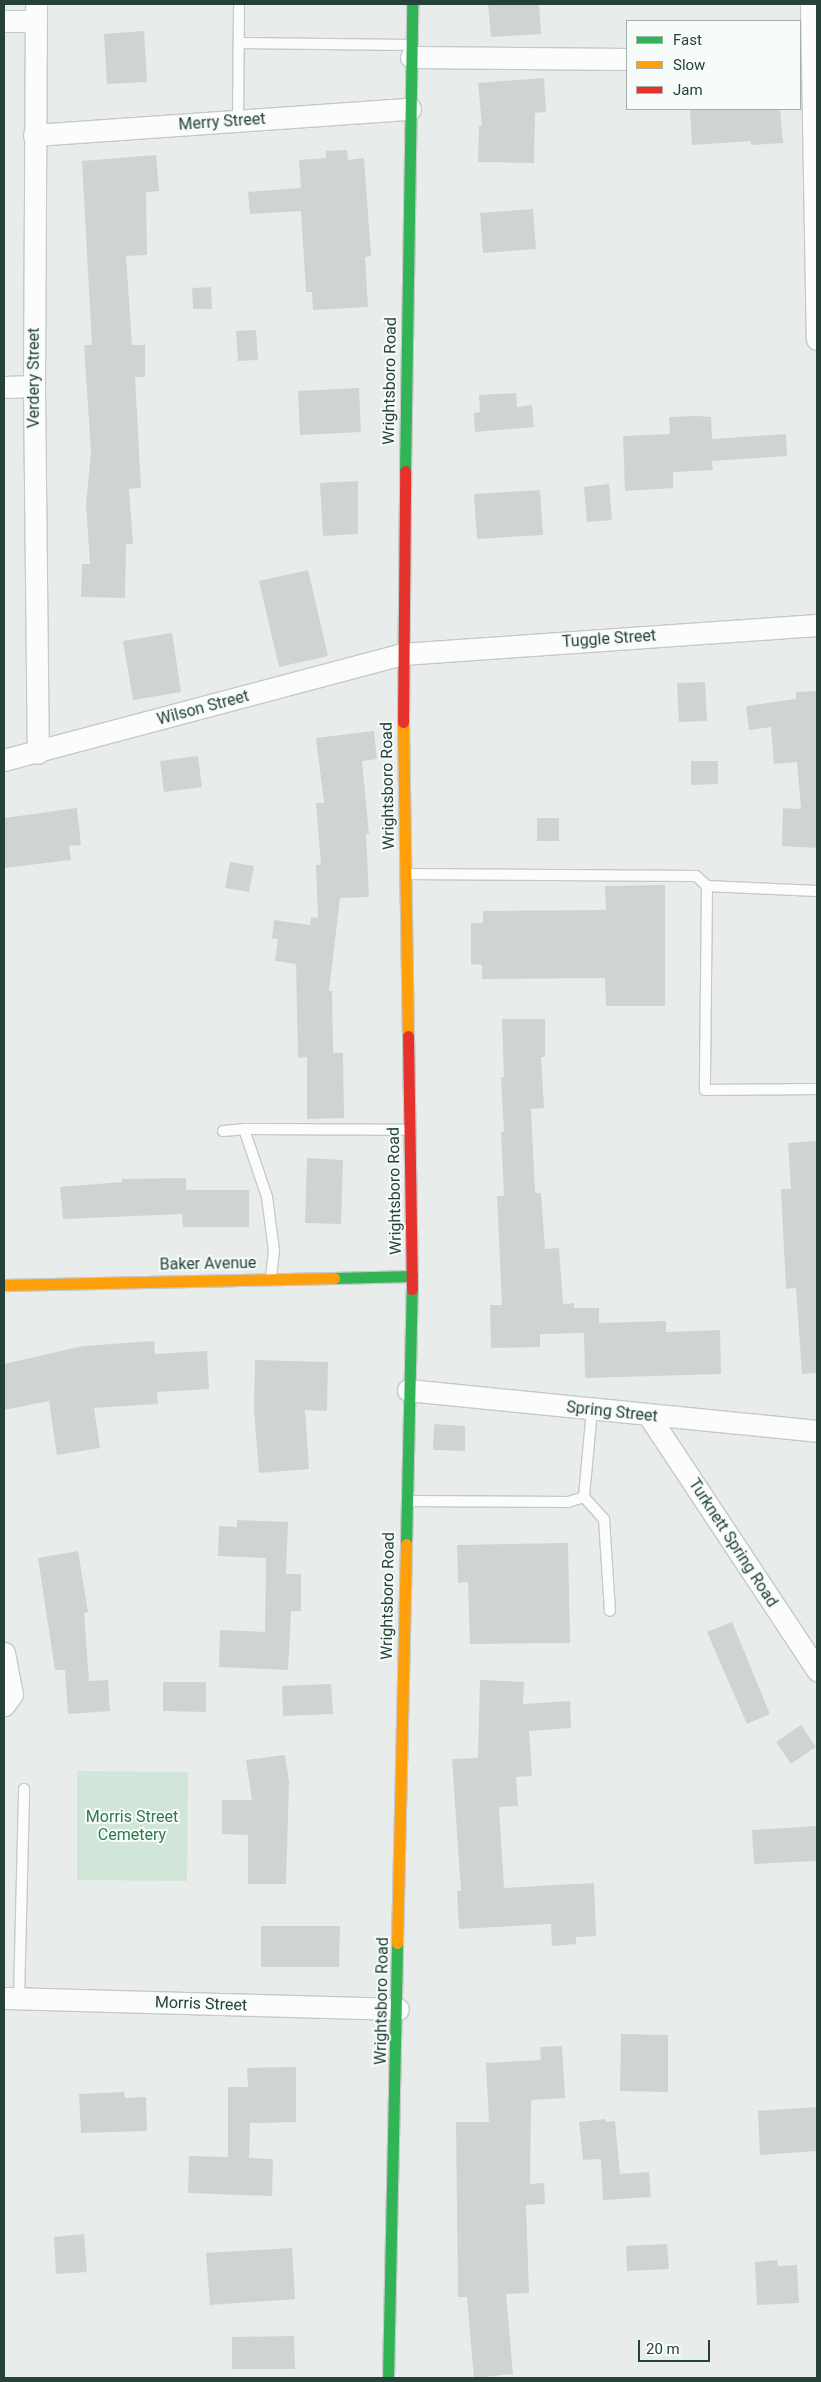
<!DOCTYPE html>
<style>
body{margin:0}
#map{position:relative;width:821px;height:2382px;overflow:hidden;background:#e8edeb;font-family:Roboto,sans-serif}
div>[style]{position:absolute}
.green>*{inset:0;background:#d1e6d8}
.building>*{inset:0;background:#cfd4d2}
.roads{filter:drop-shadow(1px 0 #c5cac8) drop-shadow(-1px 0 #c5cac8) drop-shadow(0 1px #c5cac8) drop-shadow(0 -1px #c5cac8)}
.lane>*{height:10px;margin:-5px;padding:0 5px;transform-origin:5px;border-radius:5px;background:#fcfcfc}
.street>*{height:21px;margin:-10.5px;padding:0 10.5px;transform-origin:10.5px;border-radius:10.5px;background:#fcfcfc}
.fast>*{height:11px;margin:-5.5px;padding:0 5.5px;transform-origin:5.5px;border-radius:5.5px;background:#30b455}
.slow>*{height:11px;margin:-5.5px;padding:0 5.5px;transform-origin:5.5px;border-radius:5.5px;background:#ff9f0a}
.jam>*{height:11px;margin:-5.5px;padding:0 5.5px;transform-origin:5.5px;border-radius:5.5px;background:#e5322d}
span{translate:-50% -50%;white-space:nowrap;text-align:center;line-height:1.15;-webkit-text-stroke:4px #f7fbf9;paint-order:stroke}
.street-label{font-size:16px;color:#24423a}
.park-label{font-size:16px;color:#2d7a4b}
.frame{position:absolute;inset:0;border:5px solid #24423a;pointer-events:none}
.legend{position:absolute;left:626px;top:20px;width:175px;height:90px;box-sizing:border-box;background:#f7fbf9;border:1px solid #a3b1ad;margin:0;padding:6px 9px;list-style:none;font-size:15px;color:#24423a}
.legend li{display:flex;align-items:center;gap:10px;height:25px}
.legend b{width:25px;border:1px solid #a3b1ad}
.scale{position:absolute;left:638px;top:2340px;width:72px;height:22px;box-sizing:border-box;border:2px solid #24423a;border-top:0;padding-left:6px;font-size:15px;line-height:18px;white-space:nowrap;color:#24423a;-webkit-text-stroke:4px #f7fbf9;paint-order:stroke}
</style>
<div id="map">
<div class="green">
<i style="clip-path:polygon(77px 1771px,188px 1772px,187px 1881px,77px 1880px)"></i>
</div>
<div class="building">
<i style="clip-path:polygon(488px 4px,539px 4px,541px 34px,491px 37px)"></i>
<i style="clip-path:polygon(144px 31px,147px 82px,107px 84px,104px 34px)"></i>
<i style="clip-path:polygon(544px 78px,546px 112px,535px 113px,534px 163px,478px 162px,479px 126px,482px 126px,478px 83px)"></i>
<i style="clip-path:polygon(690px 109px,780px 109px,783px 143px,751px 145px,751px 141px,692px 145px)"></i>
<i style="clip-path:polygon(347px 150px,348px 160px,364px 158px,371px 256px,365px 257px,368px 307px,313px 310px,312px 292px,306px 292px,301px 211px,250px 214px,248px 192px,301px 188px,299px 160px,326px 158px,326px 151px)"></i>
<i style="clip-path:polygon(156px 155px,159px 191px,146px 192px,147px 255px,126px 256px,132px 345px,145px 345px,145px 377px,135px 377px,141px 488px,129px 489px,133px 544px,126px 544px,125px 598px,81px 597px,82px 564px,90px 564px,86px 505px,91px 452px,84px 345px,92px 345px,82px 161px)"></i>
<i style="clip-path:polygon(533px 209px,536px 249px,483px 253px,480px 213px)"></i>
<i style="clip-path:polygon(211px 287px,212px 309px,193px 309px,192px 288px)"></i>
<i style="clip-path:polygon(256px 330px,258px 360px,238px 361px,236px 331px)"></i>
<i style="clip-path:polygon(359px 388px,361px 432px,300px 435px,298px 391px)"></i>
<i style="clip-path:polygon(516px 393px,517px 407px,532px 405px,534px 427px,475px 432px,474px 413px,480px 412px,479px 395px)"></i>
<i style="clip-path:polygon(697px 416px,711px 417px,712px 439px,786px 434px,787px 456px,712px 461px,713px 470px,673px 472px,673px 488px,625px 491px,623px 436px,670px 434px,669px 417px)"></i>
<i style="clip-path:polygon(358px 481px,358px 534px,323px 536px,320px 483px)"></i>
<i style="clip-path:polygon(609px 484px,612px 520px,587px 522px,584px 487px)"></i>
<i style="clip-path:polygon(540px 490px,543px 535px,477px 539px,474px 494px)"></i>
<i style="clip-path:polygon(308px 570px,328px 656px,279px 667px,259px 581px)"></i>
<i style="clip-path:polygon(172px 633px,181px 692px,133px 700px,123px 641px)"></i>
<i style="clip-path:polygon(705px 682px,707px 721px,679px 722px,677px 683px)"></i>
<i style="clip-path:polygon(817px 691px,817px 848px,782px 846px,783px 808px,801px 809px,797px 762px,774px 764px,771px 727px,749px 730px,746px 706px,796px 699px,796px 692px)"></i>
<i style="clip-path:polygon(374px 731px,377px 759px,362px 761px,369px 834px,366px 834px,369px 897px,340px 898px,329px 991px,332px 991px,333px 1053px,343px 1053px,344px 1118px,307px 1119px,307px 1057px,298px 1058px,296px 964px,275px 961px,278px 939px,272px 938px,274px 920px,310px 925px,311px 917px,318px 918px,316px 865px,321px 865px,316px 803px,324px 803px,316px 738px)"></i>
<i style="clip-path:polygon(198px 756px,202px 787px,164px 792px,160px 761px)"></i>
<i style="clip-path:polygon(691px 761px,718px 761px,718px 784px,691px 785px)"></i>
<i style="clip-path:polygon(77px 808px,81px 845px,69px 846px,71px 860px,4px 868px,4px 818px)"></i>
<i style="clip-path:polygon(537px 818px,559px 818px,559px 841px,537px 841px)"></i>
<i style="clip-path:polygon(230px 862px,254px 866px,249px 892px,225px 888px)"></i>
<i style="clip-path:polygon(665px 885px,665px 1006px,606px 1006px,605px 978px,482px 979px,482px 965px,471px 964px,471px 923px,483px 923px,483px 911px,606px 910px,605px 886px)"></i>
<i style="clip-path:polygon(502px 1019px,545px 1019px,545px 1057px,541px 1057px,544px 1108px,531px 1109px,535px 1193px,541px 1193px,545px 1249px,559px 1248px,563px 1304px,574px 1303px,574px 1308px,599px 1308px,599px 1323px,666px 1321px,666px 1332px,720px 1330px,721px 1374px,585px 1378px,584px 1333px,540px 1334px,540px 1347px,491px 1348px,490px 1305px,502px 1305px,497px 1196px,504px 1196px,501px 1132px,504px 1132px,501px 1077px,504px 1077px)"></i>
<i style="clip-path:polygon(817px 1141px,817px 1373px,802px 1374px,796px 1288px,786px 1289px,781px 1189px,791px 1189px,788px 1143px)"></i>
<i style="clip-path:polygon(307px 1158px,343px 1160px,341px 1224px,305px 1223px)"></i>
<i style="clip-path:polygon(186px 1178px,186px 1190px,249px 1190px,249px 1227px,183px 1227px,182px 1214px,63px 1219px,60px 1187px,122px 1182px,122px 1179px)"></i>
<i style="clip-path:polygon(154px 1341px,155px 1354px,207px 1351px,209px 1389px,157px 1392px,158px 1404px,94px 1408px,100px 1448px,57px 1455px,49px 1401px,4px 1410px,4px 1364px,83px 1346px)"></i>
<i style="clip-path:polygon(255px 1360px,328px 1362px,327px 1411px,305px 1410px,309px 1469px,259px 1473px,254px 1409px)"></i>
<i style="clip-path:polygon(434px 1424px,465px 1426px,465px 1451px,433px 1450px)"></i>
<i style="clip-path:polygon(237px 1520px,288px 1522px,286px 1574px,301px 1574px,301px 1611px,291px 1611px,288px 1670px,219px 1667px,220px 1630px,265px 1632px,266px 1558px,218px 1556px,219px 1526px,237px 1527px)"></i>
<i style="clip-path:polygon(568px 1543px,570px 1643px,470px 1644px,468px 1582px,458px 1583px,457px 1545px)"></i>
<i style="clip-path:polygon(78px 1551px,88px 1612px,84px 1613px,89px 1681px,108px 1680px,110px 1711px,68px 1714px,65px 1670px,55px 1670px,38px 1558px)"></i>
<i style="clip-path:polygon(732px 1622px,770px 1714px,747px 1724px,707px 1632px)"></i>
<i style="clip-path:polygon(480px 1680px,524px 1682px,523px 1704px,570px 1701px,571px 1728px,529px 1731px,532px 1776px,516px 1777px,518px 1806px,499px 1807px,504px 1888px,594px 1883px,596px 1936px,576px 1937px,576px 1944px,552px 1946px,551px 1924px,459px 1929px,457px 1891px,461px 1891px,452px 1759px,478px 1758px)"></i>
<i style="clip-path:polygon(163px 1682px,206px 1682px,206px 1712px,163px 1711px)"></i>
<i style="clip-path:polygon(331px 1684px,333px 1714px,283px 1716px,282px 1686px)"></i>
<i style="clip-path:polygon(801px 1725px,816px 1747px,791px 1764px,776px 1742px)"></i>
<i style="clip-path:polygon(285px 1755px,289px 1782px,286px 1884px,248px 1884px,248px 1835px,222px 1834px,222px 1800px,252px 1800px,246px 1760px)"></i>
<i style="clip-path:polygon(817px 1826px,817px 1861px,754px 1864px,752px 1830px)"></i>
<i style="clip-path:polygon(261px 1926px,340px 1926px,339px 1967px,261px 1967px)"></i>
<i style="clip-path:polygon(621px 2034px,668px 2035px,668px 2092px,620px 2091px)"></i>
<i style="clip-path:polygon(562px 2046px,565px 2098px,531px 2100px,530px 2184px,544px 2183px,545px 2204px,526px 2205px,529px 2293px,506px 2294px,513px 2374px,474px 2378px,467px 2297px,458px 2297px,456px 2122px,489px 2122px,486px 2063px,541px 2060px,540px 2047px)"></i>
<i style="clip-path:polygon(296px 2067px,296px 2122px,250px 2123px,249px 2158px,273px 2159px,272px 2196px,188px 2193px,189px 2156px,228px 2157px,228px 2087px,248px 2087px,247px 2068px)"></i>
<i style="clip-path:polygon(124px 2092px,125px 2098px,146px 2097px,147px 2131px,81px 2133px,79px 2094px)"></i>
<i style="clip-path:polygon(817px 2107px,817px 2151px,760px 2155px,758px 2111px)"></i>
<i style="clip-path:polygon(605px 2119px,606px 2122px,615px 2121px,620px 2174px,649px 2172px,651px 2197px,603px 2200px,601px 2159px,583px 2160px,579px 2122px)"></i>
<i style="clip-path:polygon(84px 2234px,87px 2272px,56px 2274px,54px 2237px)"></i>
<i style="clip-path:polygon(667px 2244px,669px 2269px,627px 2271px,626px 2246px)"></i>
<i style="clip-path:polygon(292px 2248px,295px 2299px,210px 2305px,206px 2253px)"></i>
<i style="clip-path:polygon(777px 2260px,778px 2266px,797px 2265px,799px 2303px,757px 2305px,755px 2262px)"></i>
<i style="clip-path:polygon(294px 2336px,295px 2369px,232px 2369px,232px 2337px)"></i>
</div>
<div class="roads">
<div class="lane">
<i style="left:239px;top:43px;width:171px;rotate:0.7deg"></i>
<i style="left:238px;top:121px;width:117px;rotate:-89.5deg"></i>
<i style="left:407px;top:874px;width:289px;rotate:0.4deg"></i>
<i style="left:696px;top:876px;width:15px;rotate:42deg"></i>
<i style="left:707px;top:886px;width:110px;rotate:2.6deg"></i>
<i style="left:707px;top:886px;width:204px;rotate:90.6deg"></i>
<i style="left:705px;top:1090px;width:112px;rotate:-0.5deg"></i>
<i style="left:244px;top:1129px;width:164px;rotate:0.3deg"></i>
<i style="left:223px;top:1131px;width:21px;rotate:-5deg"></i>
<i style="left:244px;top:1129px;width:72px;rotate:71.3deg"></i>
<i style="left:267px;top:1197px;width:53px;rotate:82.5deg"></i>
<i style="left:274px;top:1250px;width:28px;rotate:96deg"></i>
<i style="left:592px;top:1410px;width:87px;rotate:95.3deg"></i>
<i style="left:584px;top:1497px;width:30px;rotate:48deg"></i>
<i style="left:604px;top:1519px;width:92px;rotate:86.3deg"></i>
<i style="left:407px;top:1501px;width:161px;rotate:0.4deg"></i>
<i style="left:568px;top:1502px;width:17px;rotate:-17deg"></i>
<i style="left:19px;top:1998px;width:209px;rotate:-88.6deg"></i>
</div>
<div class="street">
<i style="left:36px;top:4px;width:382px;rotate:90.3deg"></i>
<i style="left:34px;top:386px;width:367px;rotate:89.4deg"></i>
<i style="left:811px;top:4px;width:335px;rotate:89deg"></i>
<i style="left:4px;top:21px;width:32px"></i>
<i style="left:411px;top:57px;width:216px;rotate:0.5deg"></i>
<i style="left:34px;top:135px;width:377px;rotate:-4deg"></i>
<i style="left:4px;top:387px;width:30px;rotate:-2deg"></i>
<i style="left:4px;top:760px;width:412px;rotate:-14.9deg"></i>
<i style="left:402px;top:654px;width:416px;rotate:-4deg"></i>
<i style="left:408px;top:1390px;width:411px;rotate:5.7deg"></i>
<i style="left:649px;top:1416px;width:305px;rotate:56.5deg"></i>
<i style="left:4px;top:1653px;width:42px;rotate:79deg"></i>
<i style="left:12px;top:1694px;width:14px;rotate:126deg"></i>
<i style="left:4px;top:1998px;width:394px;rotate:1.6deg"></i>
</div>
<div class="fast">
<i style="left:405px;top:471px;width:467px;rotate:-89.1deg"></i>
<i style="left:334px;top:1278px;width:78px;rotate:-1.5deg"></i>
<i style="left:406px;top:1544px;width:255px;rotate:-88.7deg"></i>
<i style="left:388px;top:2378px;width:435px;rotate:-88.8deg"></i>
</div>
<div class="slow">
<i style="left:403px;top:722px;width:314px;rotate:89.1deg"></i>
<i style="left:4px;top:1285px;width:330px;rotate:-1.2deg"></i>
<i style="left:397px;top:1943px;width:399px;rotate:-88.7deg"></i>
</div>
<div class="jam">
<i style="left:403px;top:722px;width:251px;rotate:-89.5deg"></i>
<i style="left:408px;top:1036px;width:253px;rotate:89.1deg"></i>
</div>
</div>
<div class="street-label">
<span style="left:222px;top:122px;rotate:-4deg">Merry Street</span>
<span style="left:34px;top:378px;rotate:-90deg">Verdery Street</span>
<span style="left:390px;top:381px;rotate:-89deg">Wrightsboro Road</span>
<span style="left:609px;top:639px;rotate:-4deg">Tuggle Street</span>
<span style="left:203px;top:708px;rotate:-15deg">Wilson Street</span>
<span style="left:388px;top:786px;rotate:-91deg">Wrightsboro Road</span>
<span style="left:395px;top:1191px;rotate:-91deg">Wrightsboro Road</span>
<span style="left:208px;top:1264px;rotate:-1deg">Baker Avenue</span>
<span style="left:612px;top:1412px;rotate:6deg">Spring Street</span>
<span style="left:733px;top:1543px;rotate:57deg">Turknett Spring Road</span>
<span style="left:388px;top:1596px;rotate:-89deg">Wrightsboro Road</span>
<span style="left:382px;top:2001px;rotate:-89deg">Wrightsboro Road</span>
<span style="left:201px;top:2004px;rotate:2deg">Morris Street</span>
</div>
<div class="park-label">
<span style="left:132px;top:1826px">Morris Street<br>Cemetery</span>
</div>
<div class="frame"></div>
<ul class="legend">
<li><b style="height:6px;background:#30b455"></b>Fast</li>
<li><b style="height:6px;background:#ff9f0a"></b>Slow</li>
<li><b style="height:6px;background:#e5322d"></b>Jam</li>
</ul>
<div class="scale">20 m</div>
</div>
